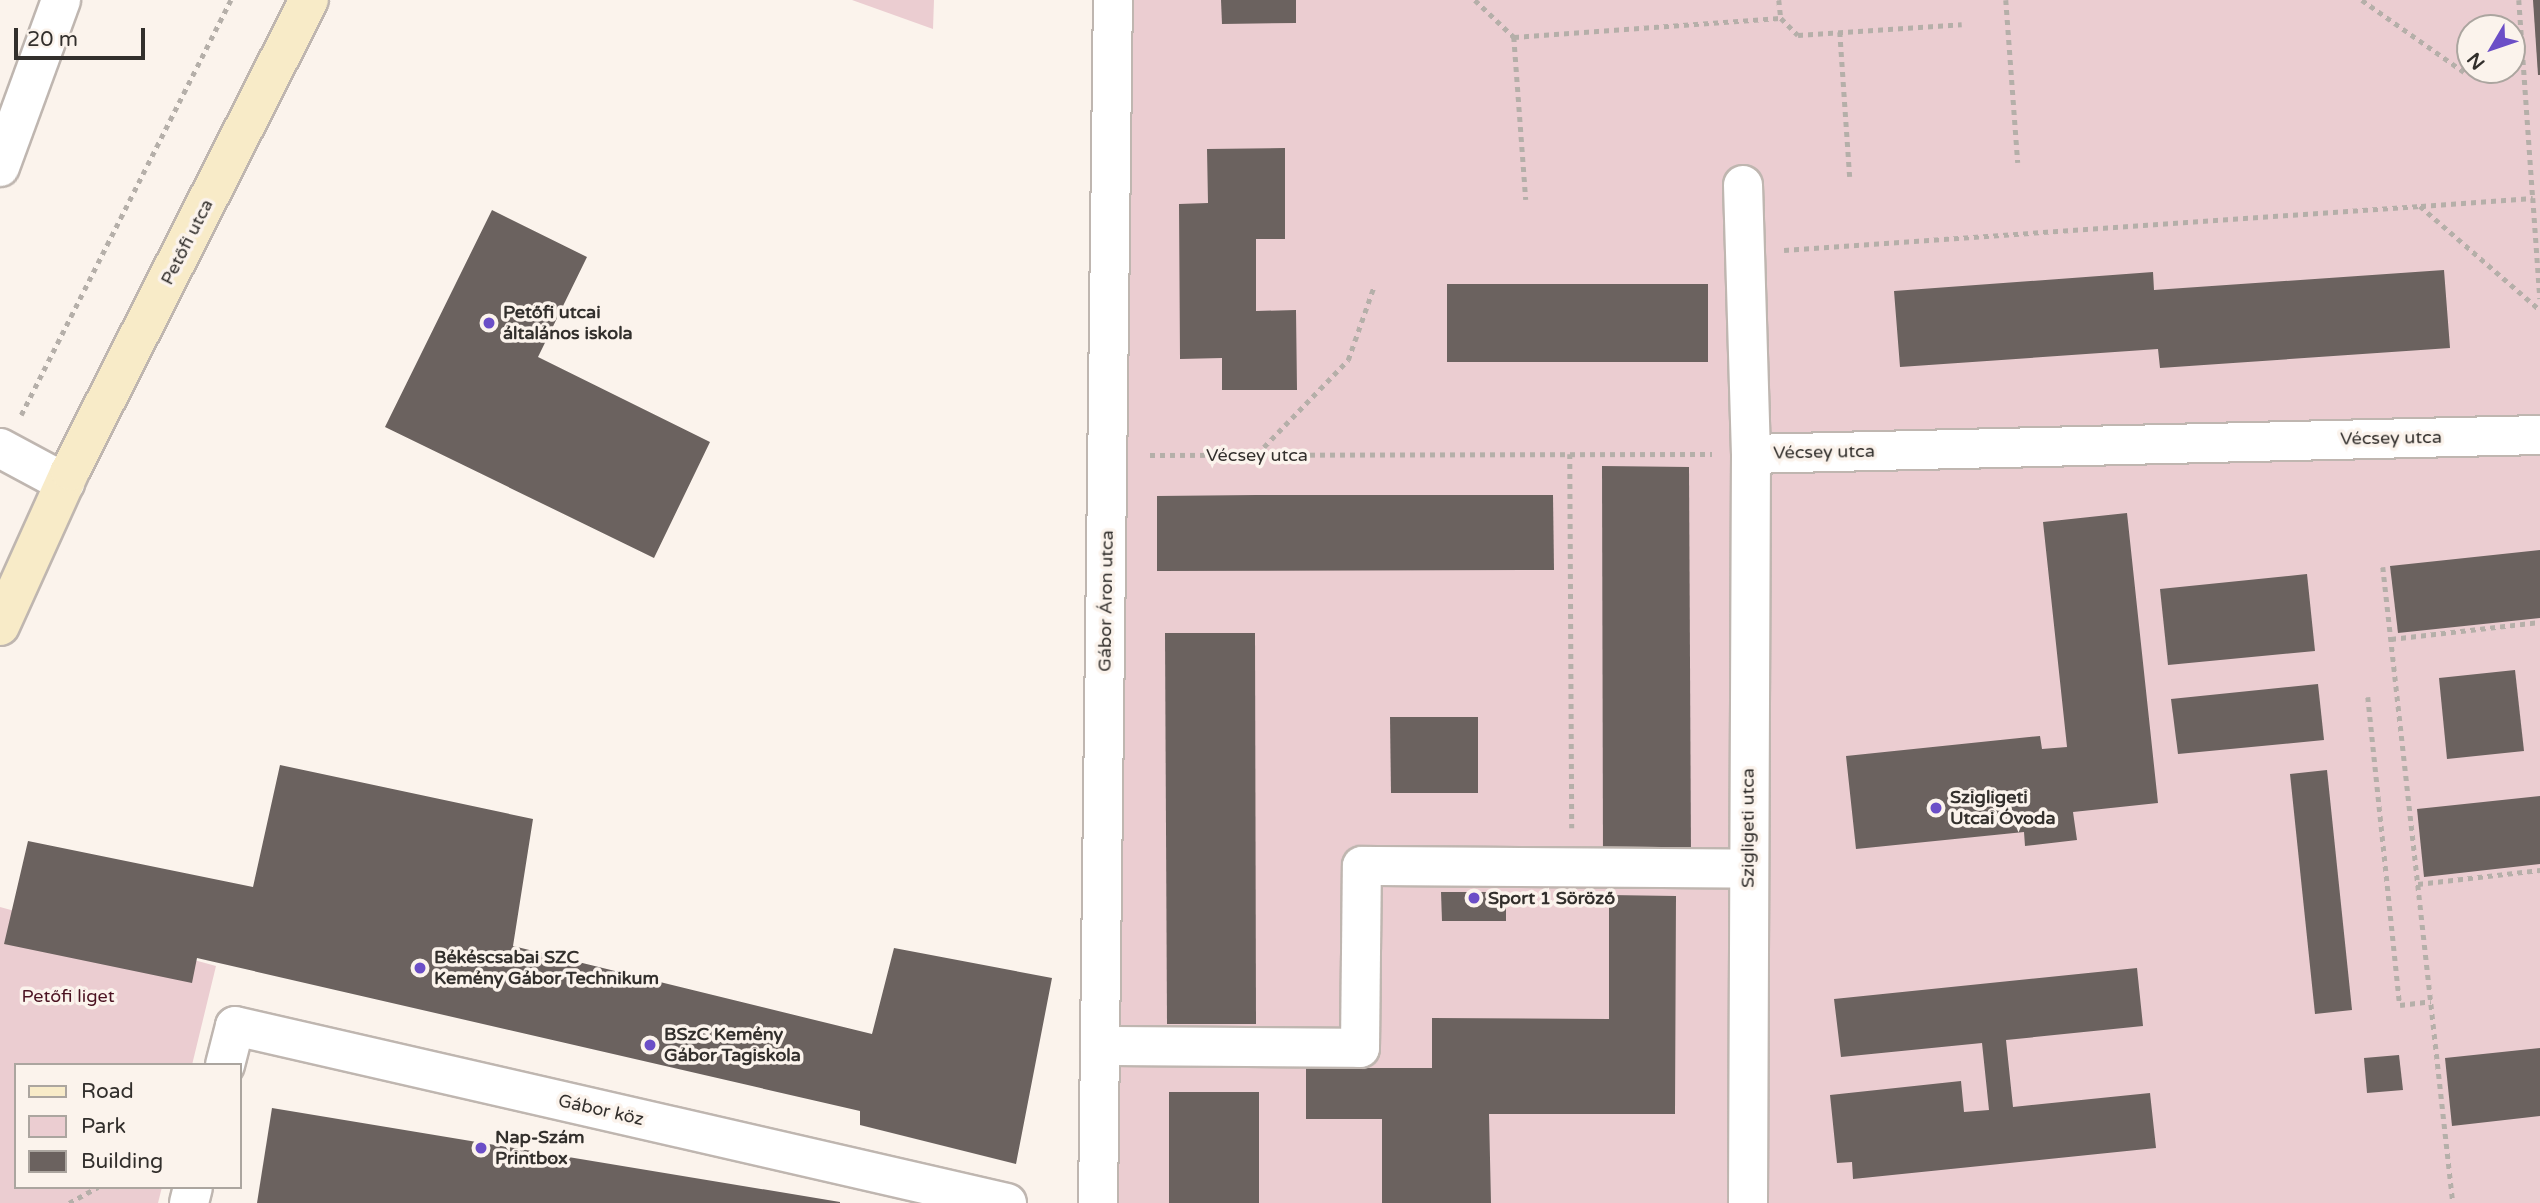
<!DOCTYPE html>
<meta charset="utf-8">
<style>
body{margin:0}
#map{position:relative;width:2540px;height:1203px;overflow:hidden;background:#fbf3ec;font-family:"Varela Round",sans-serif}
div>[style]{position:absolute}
.green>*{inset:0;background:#ebcdd1}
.building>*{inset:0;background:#6b625f}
.path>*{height:4.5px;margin-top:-2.25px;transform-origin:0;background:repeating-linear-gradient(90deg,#b5afa9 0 5px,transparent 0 10px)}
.roads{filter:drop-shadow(2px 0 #bfb6b0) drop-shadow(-2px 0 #bfb6b0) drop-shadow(0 2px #bfb6b0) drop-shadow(0 -2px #bfb6b0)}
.street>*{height:38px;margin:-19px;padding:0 19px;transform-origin:19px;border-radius:19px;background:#fff}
.secondary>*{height:38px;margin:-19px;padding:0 19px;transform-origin:19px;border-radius:19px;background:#f8ebc8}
.dots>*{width:19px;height:19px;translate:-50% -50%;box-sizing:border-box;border:4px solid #fbf3ec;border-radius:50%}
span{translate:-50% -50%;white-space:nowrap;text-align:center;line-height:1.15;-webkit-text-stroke:7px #fbf3ec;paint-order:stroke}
.street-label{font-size:18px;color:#322f2c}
.poi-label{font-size:18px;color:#322f2c;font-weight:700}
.left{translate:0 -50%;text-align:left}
.park-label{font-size:18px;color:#4b1221}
.legend{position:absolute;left:14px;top:1063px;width:228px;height:126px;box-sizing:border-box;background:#fbf3ec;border:2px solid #aba59f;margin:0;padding:9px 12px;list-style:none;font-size:21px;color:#322f2c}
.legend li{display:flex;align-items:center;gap:14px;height:35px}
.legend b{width:35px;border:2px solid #aba59f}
.north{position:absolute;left:2456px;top:14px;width:70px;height:70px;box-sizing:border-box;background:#fbf3ec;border:2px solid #aba59f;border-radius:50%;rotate:231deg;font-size:19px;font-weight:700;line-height:28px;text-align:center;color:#322f2c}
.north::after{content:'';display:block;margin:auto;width:24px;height:32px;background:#6b4ec7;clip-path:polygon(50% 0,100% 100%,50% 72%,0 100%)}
.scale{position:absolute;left:14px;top:28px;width:131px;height:32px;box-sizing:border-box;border:4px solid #322f2c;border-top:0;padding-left:9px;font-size:21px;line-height:24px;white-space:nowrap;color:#322f2c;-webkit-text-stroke:5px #fbf3ec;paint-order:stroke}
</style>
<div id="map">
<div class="green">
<i style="clip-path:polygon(852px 0,934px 0,933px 29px)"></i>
<i style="clip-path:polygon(evenodd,1120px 0,2540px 0,2540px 1203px,1108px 1203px,1120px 0,2470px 28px,2512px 28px,2512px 70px,2470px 70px,2470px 28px)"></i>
<i style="clip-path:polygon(0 907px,216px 966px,192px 1065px,16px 1065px,16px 1187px,162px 1187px,158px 1203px,0 1203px)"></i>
</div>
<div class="building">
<i style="clip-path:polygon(1221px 0,1296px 0,1296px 23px,1222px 24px)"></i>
<i style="clip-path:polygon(2533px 0,2540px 0,2540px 75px,2538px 75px)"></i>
<i style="clip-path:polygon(1285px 148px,1285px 239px,1256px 239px,1256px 311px,1296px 310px,1297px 390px,1222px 390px,1222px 358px,1180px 359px,1179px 204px,1208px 203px,1207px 149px)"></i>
<i style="clip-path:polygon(492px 210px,587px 257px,538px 357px,710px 442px,654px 558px,385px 427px)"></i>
<i style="clip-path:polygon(2444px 270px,2450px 348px,2160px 368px,2158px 349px,1900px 367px,1894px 291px,2153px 272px,2154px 290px)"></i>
<i style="clip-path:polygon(1447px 284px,1708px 284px,1708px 362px,1447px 362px)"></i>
<i style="clip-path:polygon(1602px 466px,1689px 467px,1691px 857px,1603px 857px)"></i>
<i style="clip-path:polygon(1256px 495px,1553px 495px,1554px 570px,1157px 571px,1157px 496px)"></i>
<i style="clip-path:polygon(2127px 513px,2158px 803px,2073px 812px,2077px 840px,2025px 846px,2024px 832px,1856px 849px,1846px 756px,2040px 736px,2042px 749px,2067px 747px,2043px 522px)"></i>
<i style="clip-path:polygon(2540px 550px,2540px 618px,2398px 633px,2390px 566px)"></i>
<i style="clip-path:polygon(2307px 574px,2315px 651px,2168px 665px,2160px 589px)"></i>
<i style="clip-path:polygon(1165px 633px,1255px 633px,1256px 1024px,1167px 1024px)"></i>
<i style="clip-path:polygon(2515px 670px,2524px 751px,2447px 759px,2439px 678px)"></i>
<i style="clip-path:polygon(2318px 684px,2324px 740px,2178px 754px,2171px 699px)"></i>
<i style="clip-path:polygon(1390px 717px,1478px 717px,1478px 793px,1391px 793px)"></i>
<i style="clip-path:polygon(280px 765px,533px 819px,513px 946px,872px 1034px,894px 948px,1052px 978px,1016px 1164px,860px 1125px,860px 1111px,197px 958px,192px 983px,4px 944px,28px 841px,253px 887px)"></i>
<i style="clip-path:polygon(2327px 770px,2352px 1010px,2315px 1014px,2290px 774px)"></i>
<i style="clip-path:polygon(2540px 796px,2540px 864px,2424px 877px,2417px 809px)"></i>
<i style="clip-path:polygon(1441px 892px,1506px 892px,1506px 921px,1442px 921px)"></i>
<i style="clip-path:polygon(1609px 895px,1676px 896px,1675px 1114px,1489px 1114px,1491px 1203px,1382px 1203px,1382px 1119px,1306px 1119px,1306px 1068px,1432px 1068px,1432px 1018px,1609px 1019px)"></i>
<i style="clip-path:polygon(2137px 968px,2143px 1026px,2006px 1040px,2013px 1107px,2150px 1093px,2156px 1148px,1853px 1179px,1852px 1162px,1837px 1163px,1830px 1095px,1961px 1081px,1964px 1112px,1989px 1110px,1982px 1043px,1841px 1057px,1834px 999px)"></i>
<i style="clip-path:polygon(2540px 1048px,2540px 1116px,2452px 1126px,2445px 1058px)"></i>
<i style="clip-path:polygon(2399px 1055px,2403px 1090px,2367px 1093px,2364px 1058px)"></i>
<i style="clip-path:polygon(1169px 1092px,1259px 1092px,1259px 1203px,1169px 1203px)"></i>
<i style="clip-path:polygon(272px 1108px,840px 1202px,840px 1203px,257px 1203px)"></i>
</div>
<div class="path">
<i style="left:1475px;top:0;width:54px;rotate:43.5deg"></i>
<i style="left:1514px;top:37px;width:163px;rotate:85.8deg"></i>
<i style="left:1779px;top:0;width:18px;rotate:84deg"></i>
<i style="left:2006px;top:0;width:163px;rotate:85.8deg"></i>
<i style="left:2362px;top:0;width:125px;rotate:35.2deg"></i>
<i style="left:2519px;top:0;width:198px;rotate:86deg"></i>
<i style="left:1840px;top:32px;width:145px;rotate:86.1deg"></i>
<i style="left:1514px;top:37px;width:268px;rotate:-4.1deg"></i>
<i style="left:1781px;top:18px;width:24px;rotate:45deg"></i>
<i style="left:1798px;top:35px;width:164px;rotate:-3.8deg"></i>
<i style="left:2421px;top:206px;width:112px;rotate:-4.1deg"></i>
<i style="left:2533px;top:198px;width:101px;rotate:86deg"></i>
<i style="left:1784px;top:250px;width:638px;rotate:-3.96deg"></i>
<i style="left:2420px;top:206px;width:159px;rotate:40.9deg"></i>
<i style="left:21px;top:415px;width:465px;rotate:-63.2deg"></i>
<i style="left:1257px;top:454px;width:131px;rotate:-45.9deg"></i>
<i style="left:1348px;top:360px;width:78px;rotate:-70.6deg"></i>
<i style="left:1570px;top:454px;width:374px;rotate:89.7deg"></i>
<i style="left:1150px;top:455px;width:562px;rotate:-0.1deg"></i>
<i style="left:2383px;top:567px;width:640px;rotate:83.72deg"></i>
<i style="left:2391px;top:639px;width:150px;rotate:-6.5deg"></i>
<i style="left:2368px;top:697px;width:310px;rotate:84.1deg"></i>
<i style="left:2400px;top:1005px;width:31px;rotate:-7deg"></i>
<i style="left:2418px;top:884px;width:123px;rotate:-6.5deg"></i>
<i style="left:69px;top:1203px;width:33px;rotate:-29deg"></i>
</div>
<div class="roads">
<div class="street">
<i style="left:0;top:167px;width:178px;rotate:-69.9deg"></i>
<i style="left:1743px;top:185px;width:269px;rotate:88.3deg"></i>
<i style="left:1751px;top:454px;width:749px;rotate:90.23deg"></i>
<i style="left:0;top:448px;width:74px;rotate:28.3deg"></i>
<i style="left:1751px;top:454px;width:789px;rotate:-1.38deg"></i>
<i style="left:1100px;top:1046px;width:260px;rotate:0.4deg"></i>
<i style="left:1360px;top:1048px;width:182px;rotate:-89.4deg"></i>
<i style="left:1362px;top:866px;width:386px;rotate:0.4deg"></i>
<i style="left:225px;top:1065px;width:40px;rotate:-75.6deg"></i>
<i style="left:235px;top:1026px;width:792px;rotate:12.91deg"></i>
<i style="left:189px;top:1203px;width:16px;rotate:-76deg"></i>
<i style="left:1098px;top:1203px;width:1203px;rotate:-89.29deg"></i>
</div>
<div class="secondary">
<i style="left:0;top:626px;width:170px;rotate:-65.7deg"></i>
<i style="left:70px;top:471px;width:528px;rotate:-63.1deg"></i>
</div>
</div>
<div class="dots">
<i style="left:489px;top:323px;background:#6b4ec7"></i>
<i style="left:1936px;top:808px;background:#6b4ec7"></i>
<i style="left:1474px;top:898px;background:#6b4ec7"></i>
<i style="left:420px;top:968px;background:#6b4ec7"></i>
<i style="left:650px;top:1045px;background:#6b4ec7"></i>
<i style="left:481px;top:1148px;background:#6b4ec7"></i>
</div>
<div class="street-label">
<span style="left:187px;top:242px;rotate:-63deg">Petőfi utca</span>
<span style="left:2391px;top:438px;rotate:-1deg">Vécsey utca</span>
<span style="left:1824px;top:452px;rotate:-1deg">Vécsey utca</span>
<span style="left:1257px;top:455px">Vécsey utca</span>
<span style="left:1106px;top:601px;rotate:-89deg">Gábor Áron utca</span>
<span style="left:1748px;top:828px;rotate:-90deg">Szigligeti utca</span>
<span style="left:601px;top:1110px;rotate:13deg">Gábor köz</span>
</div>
<div class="poi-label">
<span class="left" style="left:503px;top:323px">Petőfi utcai<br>általános iskola</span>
<span class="left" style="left:1950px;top:808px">Szigligeti<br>Utcai Óvoda</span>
<span class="left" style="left:1488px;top:898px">Sport 1 Söröző</span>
<span class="left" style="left:434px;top:968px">Békéscsabai SZC<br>Kemény Gábor Technikum</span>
<span class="left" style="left:664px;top:1045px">BSzC Kemény<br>Gábor Tagiskola</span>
<span class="left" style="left:495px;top:1148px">Nap-Szám<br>Printbox</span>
</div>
<div class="park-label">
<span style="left:68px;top:996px">Petőfi liget</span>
</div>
<ul class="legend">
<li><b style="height:9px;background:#f8ebc8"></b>Road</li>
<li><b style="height:19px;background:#ebcdd1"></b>Park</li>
<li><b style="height:19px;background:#6b625f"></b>Building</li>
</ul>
<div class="north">N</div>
<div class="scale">20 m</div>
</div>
